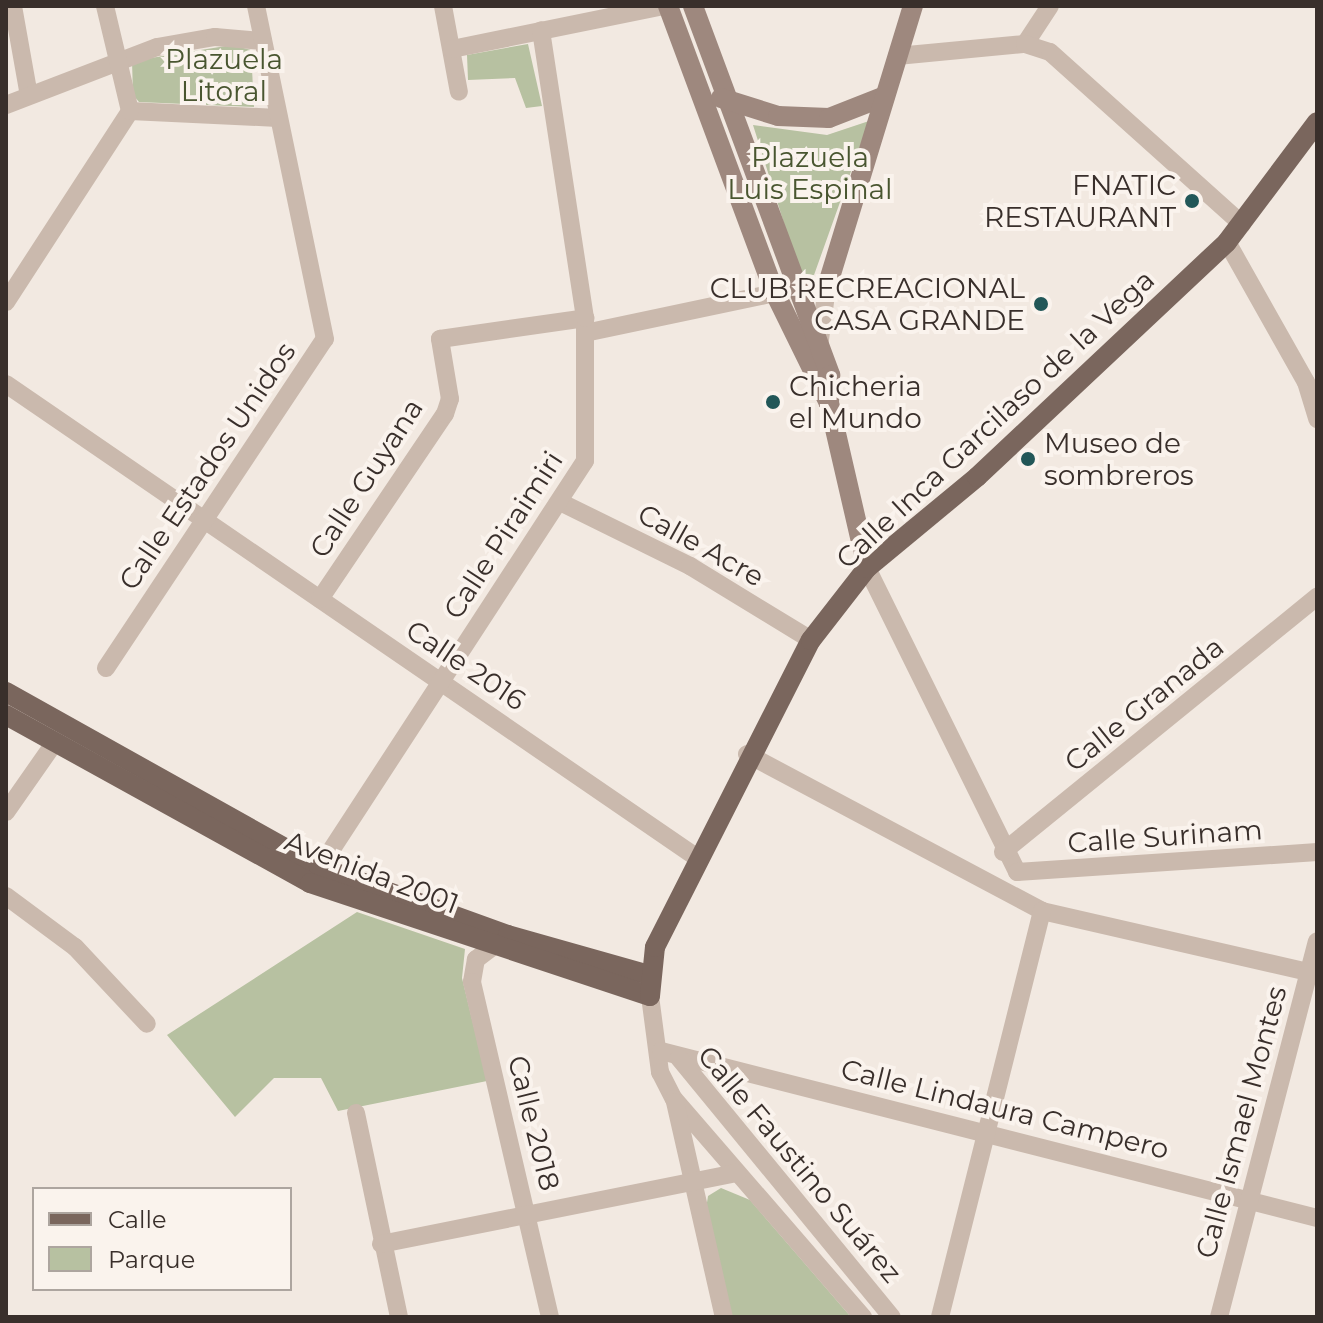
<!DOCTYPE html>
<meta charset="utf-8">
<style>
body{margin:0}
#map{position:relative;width:1323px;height:1323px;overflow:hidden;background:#f2e9e1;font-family:Montserrat,sans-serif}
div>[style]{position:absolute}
.green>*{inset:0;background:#b7c1a1}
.street>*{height:18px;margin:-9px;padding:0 9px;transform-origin:9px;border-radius:9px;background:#cab9ad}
.secondary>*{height:20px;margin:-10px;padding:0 10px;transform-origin:10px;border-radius:10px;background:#9e887e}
.primary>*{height:20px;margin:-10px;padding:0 10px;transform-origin:10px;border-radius:10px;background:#7a665d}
.dots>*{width:22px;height:22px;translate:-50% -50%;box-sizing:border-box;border:4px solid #faf3ed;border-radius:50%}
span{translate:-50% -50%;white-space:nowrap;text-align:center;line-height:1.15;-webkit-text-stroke:8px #faf3ed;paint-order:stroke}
.park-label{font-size:28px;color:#495630}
.poi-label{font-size:28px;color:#392f2b}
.right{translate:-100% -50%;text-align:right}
.left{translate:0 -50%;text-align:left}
.street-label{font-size:28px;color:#392f2b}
.frame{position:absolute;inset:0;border:8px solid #392f2b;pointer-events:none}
.legend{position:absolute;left:32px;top:1187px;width:260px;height:104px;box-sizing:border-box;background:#faf3ed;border:2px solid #ada59f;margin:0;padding:10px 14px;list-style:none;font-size:24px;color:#392f2b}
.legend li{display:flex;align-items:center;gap:16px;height:40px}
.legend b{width:40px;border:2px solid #ada59f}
</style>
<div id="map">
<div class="green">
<i style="clip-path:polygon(528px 44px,542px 106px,526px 108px,515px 78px,468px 80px,467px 55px)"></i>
<i style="clip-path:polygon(232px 45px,251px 50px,254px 107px,139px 102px,133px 95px,132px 61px)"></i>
<i style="clip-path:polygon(869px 121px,814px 275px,800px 274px,753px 125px,827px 135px)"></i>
<i style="clip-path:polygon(357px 912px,465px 949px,462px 978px,487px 1081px,338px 1111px,321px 1078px,274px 1078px,235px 1117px,167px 1035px)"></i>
<i style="clip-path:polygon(721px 1188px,750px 1200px,851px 1317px,732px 1317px,706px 1209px,708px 1196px)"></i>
</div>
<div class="street">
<i style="left:13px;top:6px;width:91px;rotate:79.9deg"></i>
<i style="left:443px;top:6px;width:87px;rotate:79.5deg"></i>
<i style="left:1025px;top:44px;width:45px;rotate:-56.7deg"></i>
<i style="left:452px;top:49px;width:215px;rotate:-11.5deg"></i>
<i style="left:897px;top:56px;width:129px;rotate:-5.4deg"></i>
<i style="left:1025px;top:44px;width:26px;rotate:18deg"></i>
<i style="left:1050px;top:52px;width:258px;rotate:41.9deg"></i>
<i style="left:6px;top:105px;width:162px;rotate:-21deg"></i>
<i style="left:157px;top:47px;width:59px;rotate:-9.8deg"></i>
<i style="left:215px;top:37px;width:48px;rotate:4.8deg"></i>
<i style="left:130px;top:111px;width:148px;rotate:2.7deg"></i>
<i style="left:1227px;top:242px;width:161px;rotate:60.6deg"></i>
<i style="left:1306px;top:382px;width:39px;rotate:73deg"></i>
<i style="left:6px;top:302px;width:228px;rotate:-57deg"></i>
<i style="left:130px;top:111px;width:108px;rotate:-103.4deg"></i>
<i style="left:585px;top:333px;width:194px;rotate:-11.9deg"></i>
<i style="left:819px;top:347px;width:61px;rotate:-82.4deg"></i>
<i style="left:6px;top:384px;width:837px;rotate:34.43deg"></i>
<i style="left:562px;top:503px;width:143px;rotate:26.2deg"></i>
<i style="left:690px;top:566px;width:142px;rotate:31.4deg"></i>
<i style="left:867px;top:568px;width:339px;rotate:63.7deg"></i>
<i style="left:320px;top:599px;width:223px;rotate:-56deg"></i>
<i style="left:445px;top:414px;width:16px;rotate:-72deg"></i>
<i style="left:450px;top:399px;width:61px;rotate:-99.5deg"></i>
<i style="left:440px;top:339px;width:147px;rotate:-8.2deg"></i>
<i style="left:106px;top:668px;width:395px;rotate:-56.4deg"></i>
<i style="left:325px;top:339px;width:340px;rotate:-101.7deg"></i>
<i style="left:747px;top:754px;width:334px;rotate:28deg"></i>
<i style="left:1042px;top:911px;width:282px;rotate:12.9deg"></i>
<i style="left:6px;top:812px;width:85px;rotate:-55deg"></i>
<i style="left:1003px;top:852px;width:405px;rotate:-39.1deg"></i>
<i style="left:1017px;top:872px;width:301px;rotate:-3.8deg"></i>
<i style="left:313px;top:878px;width:498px;rotate:-56.9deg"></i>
<i style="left:585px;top:461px;width:143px;rotate:-90deg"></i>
<i style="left:585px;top:318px;width:291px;rotate:-98.7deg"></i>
<i style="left:6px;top:896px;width:86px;rotate:36.5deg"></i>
<i style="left:75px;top:947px;width:105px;rotate:46.9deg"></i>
<i style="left:503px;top:939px;width:34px;rotate:143deg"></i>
<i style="left:476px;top:959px;width:23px;rotate:100deg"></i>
<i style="left:472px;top:982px;width:344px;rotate:76.9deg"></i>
<i style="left:650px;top:996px;width:77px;rotate:82.5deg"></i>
<i style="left:660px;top:1072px;width:30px;rotate:63deg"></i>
<i style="left:674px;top:1099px;width:289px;rotate:49.1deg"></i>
<i style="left:661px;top:1051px;width:677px;rotate:14.28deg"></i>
<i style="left:679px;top:1058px;width:335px;rotate:50.6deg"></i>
<i style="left:675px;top:1102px;width:221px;rotate:77.2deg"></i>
<i style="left:356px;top:1113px;width:208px;rotate:78.1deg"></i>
<i style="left:381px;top:1244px;width:363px;rotate:-11.3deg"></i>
<i style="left:940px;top:1317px;width:419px;rotate:-75.9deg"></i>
<i style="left:1219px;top:1317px;width:388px;rotate:-75.4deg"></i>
</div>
<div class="secondary">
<i style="left:668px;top:6px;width:306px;rotate:69.6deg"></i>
<i style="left:775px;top:293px;width:123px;rotate:63.9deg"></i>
<i style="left:693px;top:6px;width:394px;rotate:69.6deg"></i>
<i style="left:830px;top:375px;width:28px;rotate:92deg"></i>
<i style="left:829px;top:403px;width:169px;rotate:77deg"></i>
<i style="left:721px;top:98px;width:60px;rotate:17.5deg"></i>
<i style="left:778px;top:116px;width:51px;rotate:2.2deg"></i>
<i style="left:829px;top:118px;width:60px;rotate:-21.4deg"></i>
<i style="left:827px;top:287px;width:294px;rotate:-73deg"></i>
</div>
<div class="primary">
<i style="left:6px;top:692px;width:359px;rotate:29.2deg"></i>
<i style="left:319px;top:867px;width:201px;rotate:19.8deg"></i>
<i style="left:508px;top:935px;width:147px;rotate:15.8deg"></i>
<i style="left:6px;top:715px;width:347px;rotate:28.9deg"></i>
<i style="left:310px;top:883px;width:358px;rotate:18.4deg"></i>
<i style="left:650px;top:996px;width:49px;rotate:-84.2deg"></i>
<i style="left:655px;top:947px;width:344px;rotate:-63.1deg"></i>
<i style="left:811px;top:640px;width:91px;rotate:-52.1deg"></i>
<i style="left:867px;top:568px;width:143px;rotate:-39.6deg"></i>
<i style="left:977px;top:477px;width:343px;rotate:-43.2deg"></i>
<i style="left:1227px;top:242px;width:150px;rotate:-53.1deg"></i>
</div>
<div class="dots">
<i style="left:1192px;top:201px;background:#225758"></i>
<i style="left:1041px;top:304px;background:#225758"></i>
<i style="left:773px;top:402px;background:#225758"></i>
<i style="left:1028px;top:459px;background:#225758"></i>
</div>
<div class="park-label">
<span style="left:224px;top:75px">Plazuela<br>Litoral</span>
<span style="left:810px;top:173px">Plazuela<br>Luis Espinal</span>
</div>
<div class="poi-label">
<span class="right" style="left:1176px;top:201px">FNATIC<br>RESTAURANT</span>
<span class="right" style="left:1025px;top:304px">CLUB RECREACIONAL<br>CASA GRANDE</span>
<span class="left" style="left:789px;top:402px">Chicheria<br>el Mundo</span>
<span class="left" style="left:1044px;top:459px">Museo de<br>sombreros</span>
</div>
<div class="street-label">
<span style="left:995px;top:419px;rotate:-43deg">Calle Inca Garcilaso de la Vega</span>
<span style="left:207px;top:466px;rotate:-56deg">Calle Estados Unidos</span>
<span style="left:366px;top:478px;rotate:-57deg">Calle Guyana</span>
<span style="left:503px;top:535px;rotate:-57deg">Calle Piraimiri</span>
<span style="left:701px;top:545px;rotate:29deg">Calle Acre</span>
<span style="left:466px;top:665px;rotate:34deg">Calle 2016</span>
<span style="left:1144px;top:704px;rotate:-39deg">Calle Granada</span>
<span style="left:1165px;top:836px;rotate:-4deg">Calle Surinam</span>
<span style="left:372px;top:872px;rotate:21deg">Avenida 2001</span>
<span style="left:1005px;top:1109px;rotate:14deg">Calle Lindaura Campero</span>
<span style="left:1241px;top:1122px;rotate:-75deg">Calle Ismael Montes</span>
<span style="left:534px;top:1123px;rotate:76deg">Calle 2018</span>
<span style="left:800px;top:1164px;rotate:50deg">Calle Faustino Suárez</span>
</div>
<div class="frame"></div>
<ul class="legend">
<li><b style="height:10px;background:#7a665d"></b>Calle</li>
<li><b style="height:22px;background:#b7c1a1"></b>Parque</li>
</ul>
</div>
